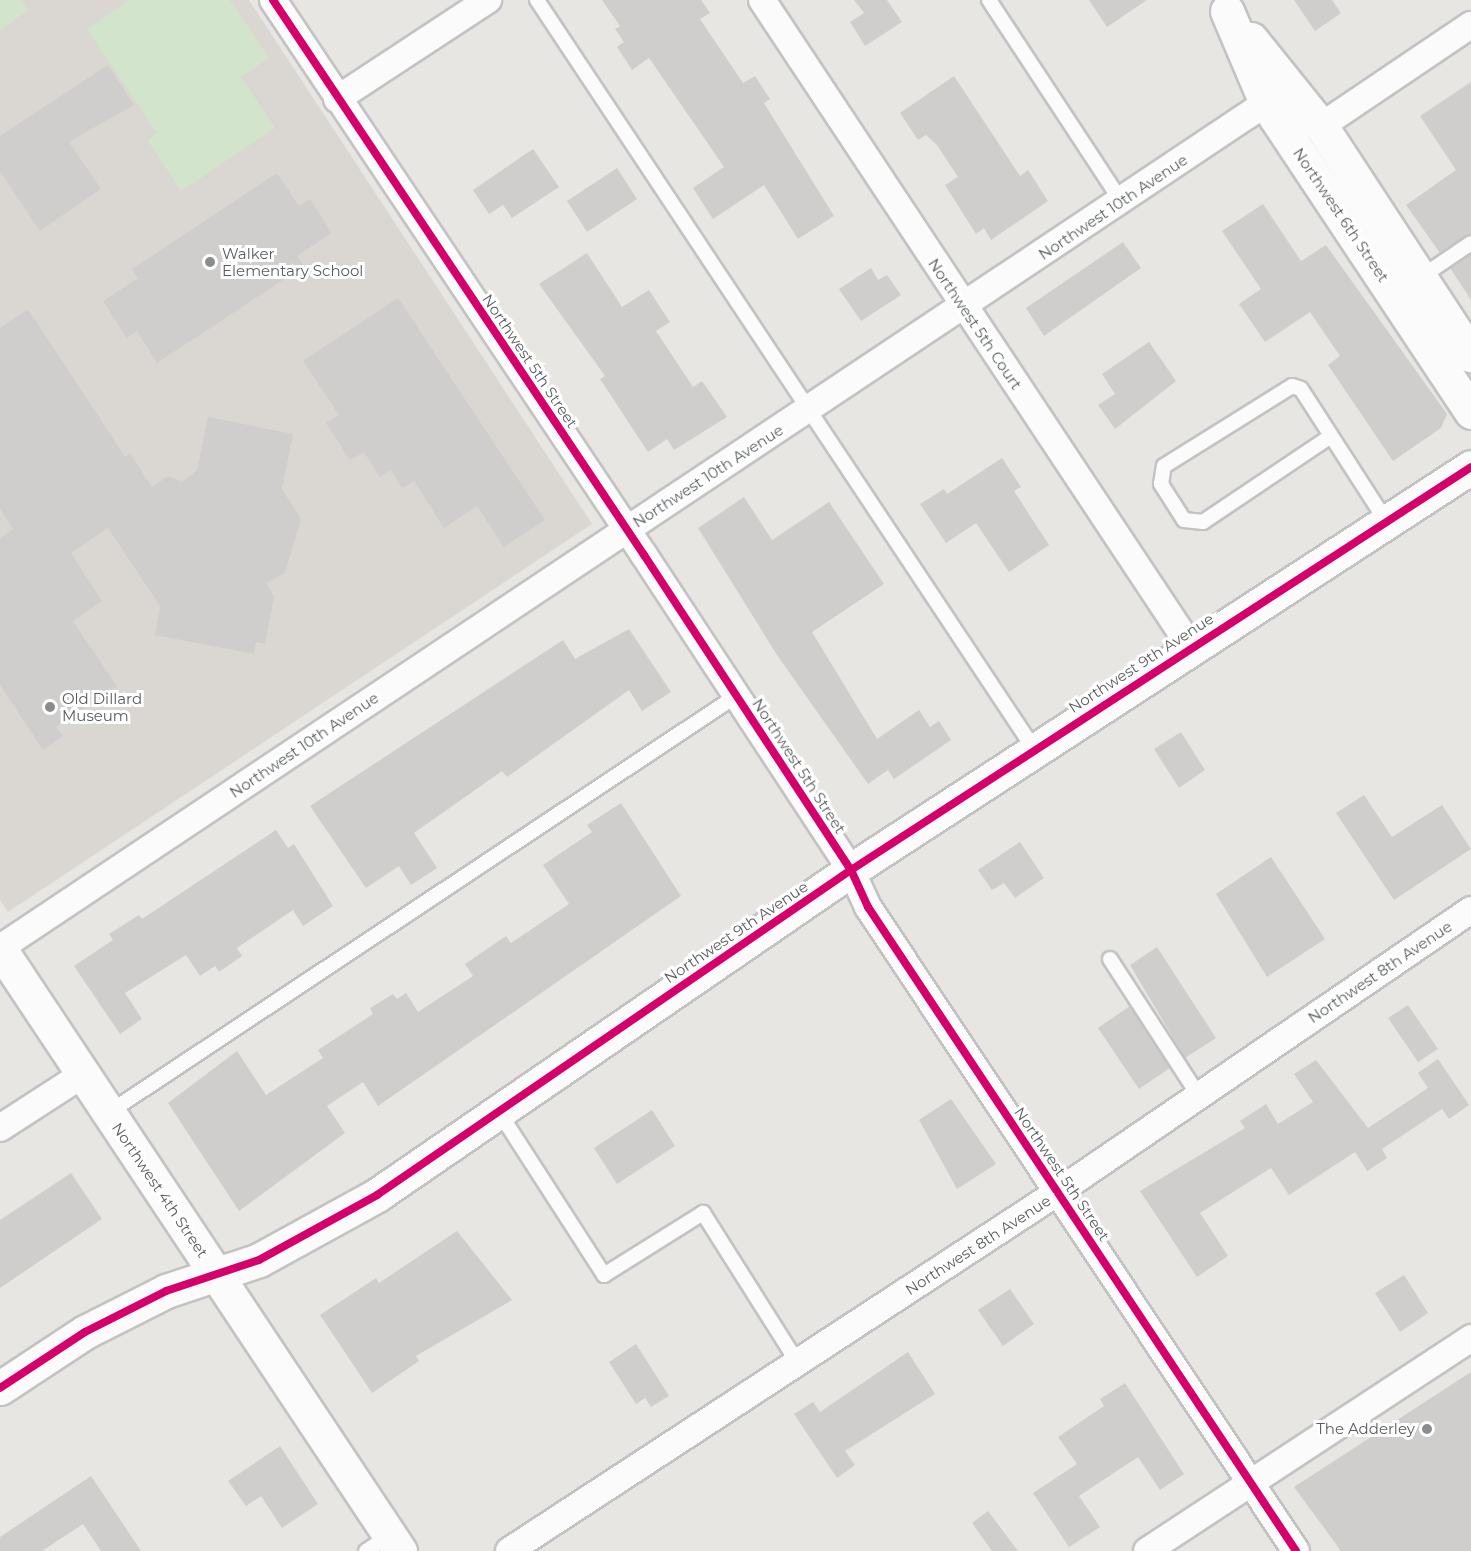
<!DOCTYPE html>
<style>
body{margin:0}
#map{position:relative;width:1471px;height:1551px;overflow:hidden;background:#e8e6e2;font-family:Montserrat,sans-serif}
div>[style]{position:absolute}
.education>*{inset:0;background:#dad6d2}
.green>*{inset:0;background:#d3e4cd}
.building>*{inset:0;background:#d0cecc}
.roads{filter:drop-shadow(2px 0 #c3c3c3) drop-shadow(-2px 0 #c3c3c3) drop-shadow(0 2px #c3c3c3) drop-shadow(0 -2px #c3c3c3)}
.lane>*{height:14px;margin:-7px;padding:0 7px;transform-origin:7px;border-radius:7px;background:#fcfbfb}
.street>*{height:26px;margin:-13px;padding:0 13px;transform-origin:13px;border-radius:13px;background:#fcfbfb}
.secondary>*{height:33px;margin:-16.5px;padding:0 16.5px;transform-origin:16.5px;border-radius:16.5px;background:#fcfbfb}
.cycleway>*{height:8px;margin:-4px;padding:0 4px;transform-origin:4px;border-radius:4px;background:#d6006c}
.dots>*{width:16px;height:16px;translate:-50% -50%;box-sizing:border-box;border:3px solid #fff;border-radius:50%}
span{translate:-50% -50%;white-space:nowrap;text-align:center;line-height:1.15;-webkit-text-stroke:6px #fff;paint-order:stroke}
.street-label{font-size:15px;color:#585d60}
.poi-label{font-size:15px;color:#585d60}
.left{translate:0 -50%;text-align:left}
.right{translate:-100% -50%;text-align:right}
</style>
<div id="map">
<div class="education">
<i style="clip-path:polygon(0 0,249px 0,592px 524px,8px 912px,0 900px)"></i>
</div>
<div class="green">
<i style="clip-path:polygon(0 0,21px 0,28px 10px,0 31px)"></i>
<i style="clip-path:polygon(129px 0,230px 0,269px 58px,241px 77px,275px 128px,181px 191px,147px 140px,157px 133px,87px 29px)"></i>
</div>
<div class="building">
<i style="clip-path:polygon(602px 0,701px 0,710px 13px,700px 19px,743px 83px,755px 76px,770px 99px,764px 103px,834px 216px,798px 239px,764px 185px,713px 219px,693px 188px,724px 167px,649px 58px,632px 70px,617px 47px,624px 42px,615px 29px,620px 26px)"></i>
<i style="clip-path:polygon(854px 0,887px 0,902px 22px,865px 46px,850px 22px,864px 13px)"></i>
<i style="clip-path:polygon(1089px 0,1147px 0,1107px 27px)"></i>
<i style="clip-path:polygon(1294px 0,1332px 0,1341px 13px,1315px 31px)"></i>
<i style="clip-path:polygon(108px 65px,134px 105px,69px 142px,101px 189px,40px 231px,0 171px,0 136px)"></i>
<i style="clip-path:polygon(954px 76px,1020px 176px,1028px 170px,1048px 201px,991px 240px,984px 228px,976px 234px,945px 185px,958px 177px,937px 145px,926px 135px,918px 140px,900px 113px)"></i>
<i style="clip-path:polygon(1471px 82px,1471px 234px,1440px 253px,1406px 205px,1456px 170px,1420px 116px)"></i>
<i style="clip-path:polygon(533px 149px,559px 187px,512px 218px,503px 205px,489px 214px,473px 190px)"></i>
<i style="clip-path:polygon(617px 168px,637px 199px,587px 232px,567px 201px)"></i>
<i style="clip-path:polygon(277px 173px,299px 206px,310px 199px,332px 233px,297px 256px,304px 266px,157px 363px,137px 331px,127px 338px,103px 301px,138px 278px,132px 269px)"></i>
<i style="clip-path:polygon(1263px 204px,1301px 261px,1326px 245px,1447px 414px,1441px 428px,1393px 461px,1328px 365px,1340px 356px,1310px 312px,1265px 342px,1239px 304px,1261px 289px,1222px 231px)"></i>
<i style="clip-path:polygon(1123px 242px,1141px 268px,1044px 336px,1026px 308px)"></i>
<i style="clip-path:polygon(587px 253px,622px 307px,649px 290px,670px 322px,656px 331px,693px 387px,702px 381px,727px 417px,674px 450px,667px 439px,648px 452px,600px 379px,605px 376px,539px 284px)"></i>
<i style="clip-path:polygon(1471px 254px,1471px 300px,1450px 268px)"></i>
<i style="clip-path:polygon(871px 268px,878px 280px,887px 275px,901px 295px,861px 321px,839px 289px)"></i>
<i style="clip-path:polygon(398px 298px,545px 520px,504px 547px,477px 506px,444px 528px,414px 481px,402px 488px,391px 470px,380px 477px,364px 452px,350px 460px,326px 423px,339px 415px,303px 361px)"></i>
<i style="clip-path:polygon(28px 309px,125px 457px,130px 453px,152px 487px,168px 476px,182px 482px,197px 470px,208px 417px,293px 434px,282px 489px,301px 519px,285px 573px,266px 583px,274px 596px,265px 644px,256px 642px,254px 654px,155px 635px,160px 606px,108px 528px,71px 553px,102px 601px,73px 621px,117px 686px,56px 727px,63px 736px,43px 750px,0 685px,0 538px,13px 529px,0 509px,0 328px)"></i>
<i style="clip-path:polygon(1149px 342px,1176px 381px,1115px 429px,1098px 405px,1115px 394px,1102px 374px)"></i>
<i style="clip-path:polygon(1002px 458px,1021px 487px,1014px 491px,1049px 545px,1009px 572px,976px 523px,946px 543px,920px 504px,944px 489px,947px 494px)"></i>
<i style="clip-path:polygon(744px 497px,772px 540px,829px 502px,884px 584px,812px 632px,877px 739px,919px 710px,930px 727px,939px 721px,951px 740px,894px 779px,888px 770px,868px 784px,777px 655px,698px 528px)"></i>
<i style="clip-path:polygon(629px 629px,671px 692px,642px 711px,629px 690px,507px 777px,502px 771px,414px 833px,437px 868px,411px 885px,399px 866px,366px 888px,310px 806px,563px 640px,575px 659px)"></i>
<i style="clip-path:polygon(1181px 732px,1205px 770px,1179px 788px,1154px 749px)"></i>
<i style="clip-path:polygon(1364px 795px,1392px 837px,1442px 805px,1471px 849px,1394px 900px,1336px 813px)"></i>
<i style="clip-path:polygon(621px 803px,681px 896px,378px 1106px,363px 1082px,327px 1106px,345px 1133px,239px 1211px,168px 1103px,237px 1051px,266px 1095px,323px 1058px,318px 1050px,373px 1014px,370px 1008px,393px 994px,397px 999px,406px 993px,418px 1012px,473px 976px,465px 964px,506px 936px,511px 943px,569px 904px,543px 865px,592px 832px,587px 825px)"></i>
<i style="clip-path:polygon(276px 830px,288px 848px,294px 844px,333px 906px,303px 926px,293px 910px,237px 948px,242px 956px,219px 972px,215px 966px,200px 976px,186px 955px,125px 993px,142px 1019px,120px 1034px,74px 966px,113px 940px,109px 934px,139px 915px,142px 919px)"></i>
<i style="clip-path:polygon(1020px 842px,1044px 878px,1015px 898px,1004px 883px,992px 890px,978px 870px)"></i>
<i style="clip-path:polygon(1271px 857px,1325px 939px,1267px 977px,1216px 894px)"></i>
<i style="clip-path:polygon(1157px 947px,1216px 1038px,1185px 1058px,1130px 965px)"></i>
<i style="clip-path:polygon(1408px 1005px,1438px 1049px,1418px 1062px,1388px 1018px)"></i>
<i style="clip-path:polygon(1130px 1006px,1170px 1068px,1139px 1089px,1098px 1028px)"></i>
<i style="clip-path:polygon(1438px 1059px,1469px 1105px,1449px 1119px,1442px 1109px,1382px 1149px,1387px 1158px,1367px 1171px,1355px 1152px,1289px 1195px,1271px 1168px,1200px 1213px,1228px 1256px,1197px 1277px,1140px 1191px,1245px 1128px,1240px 1121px,1266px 1104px,1278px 1124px,1313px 1102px,1294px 1074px,1316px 1060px,1368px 1128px,1428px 1088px,1418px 1073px)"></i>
<i style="clip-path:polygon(951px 1099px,996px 1164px,957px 1189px,919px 1120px)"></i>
<i style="clip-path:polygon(652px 1110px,675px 1146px,617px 1184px,594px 1148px)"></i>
<i style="clip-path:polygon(71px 1173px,102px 1219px,0 1288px,0 1220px)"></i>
<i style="clip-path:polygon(457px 1231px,512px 1300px,416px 1356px,419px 1361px,372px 1393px,320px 1315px,376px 1278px,379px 1283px)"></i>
<i style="clip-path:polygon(1404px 1275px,1428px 1313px,1400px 1332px,1375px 1293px)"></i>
<i style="clip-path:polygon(1010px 1289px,1034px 1324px,1003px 1346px,978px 1310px)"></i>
<i style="clip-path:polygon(636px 1344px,669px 1396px,651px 1407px,645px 1398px,636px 1404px,609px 1362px)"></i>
<i style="clip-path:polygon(908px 1352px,935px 1394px,845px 1451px,855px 1465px,837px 1478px,794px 1414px,813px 1402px,820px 1412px)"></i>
<i style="clip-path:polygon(1471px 1372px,1471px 1551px,1341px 1551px,1294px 1487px)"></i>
<i style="clip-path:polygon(1125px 1383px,1184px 1474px,1160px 1490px,1138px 1457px,1079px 1496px,1100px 1527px,1069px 1547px,1033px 1493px,1077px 1464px,1058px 1437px,1104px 1406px,1100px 1399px)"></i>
<i style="clip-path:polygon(280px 1446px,318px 1504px,282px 1528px,261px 1496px,246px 1506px,228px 1481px)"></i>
<i style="clip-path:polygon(91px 1476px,141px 1551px,101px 1551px,83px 1524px,42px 1551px,0 1551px,0 1537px)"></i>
<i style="clip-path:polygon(988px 1511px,1018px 1551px,992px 1551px,972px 1523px)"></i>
</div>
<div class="roads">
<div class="lane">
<i style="left:537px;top:0;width:899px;rotate:56.43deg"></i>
<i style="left:989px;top:0;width:240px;rotate:56.7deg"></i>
<i style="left:1421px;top:277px;width:60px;rotate:-34.2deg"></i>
<i style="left:1331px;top:436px;width:154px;rotate:146.1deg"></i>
<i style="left:1203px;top:522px;width:19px;rotate:-174deg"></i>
<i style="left:1184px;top:520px;width:43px;rotate:-122.6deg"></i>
<i style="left:1161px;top:484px;width:18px;rotate:-81deg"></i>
<i style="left:1164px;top:466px;width:151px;rotate:-32deg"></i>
<i style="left:1292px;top:386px;width:9px;rotate:18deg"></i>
<i style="left:1301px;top:389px;width:157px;rotate:57.2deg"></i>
<i style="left:1110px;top:959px;width:163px;rotate:57deg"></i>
<i style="left:499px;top:1112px;width:194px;rotate:57.2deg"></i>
<i style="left:604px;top:1275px;width:117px;rotate:-32.1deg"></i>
<i style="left:703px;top:1213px;width:178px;rotate:57.7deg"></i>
<i style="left:108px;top:1113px;width:754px;rotate:-33.58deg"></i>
<i style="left:366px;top:1551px;width:27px;rotate:-33deg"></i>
</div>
<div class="street">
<i style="left:273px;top:0;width:668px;rotate:56.24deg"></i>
<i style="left:644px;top:555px;width:377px;rotate:56.7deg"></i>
<i style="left:851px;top:870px;width:41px;rotate:65.3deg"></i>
<i style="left:868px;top:907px;width:773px;rotate:56.39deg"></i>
<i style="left:762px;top:0;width:775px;rotate:56.47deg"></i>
<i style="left:337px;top:99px;width:181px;rotate:-33.3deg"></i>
<i style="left:1321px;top:126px;width:181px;rotate:-34deg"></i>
<i style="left:0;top:948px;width:1522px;rotate:-33.72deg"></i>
<i style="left:0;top:1128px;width:98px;rotate:-32.9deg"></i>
<i style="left:509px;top:1551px;width:656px;rotate:-33.18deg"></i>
<i style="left:1058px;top:1192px;width:500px;rotate:-34.33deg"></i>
<i style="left:1147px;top:1551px;width:388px;rotate:-33.3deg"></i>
</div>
<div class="secondary">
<i style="left:1227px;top:11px;width:100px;rotate:67deg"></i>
<i style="left:1266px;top:103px;width:371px;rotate:56.4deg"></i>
<i style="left:1251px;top:39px;width:112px;rotate:51.2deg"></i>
<i style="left:1321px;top:126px;width:274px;rotate:56.8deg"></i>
<i style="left:0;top:949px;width:723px;rotate:56.4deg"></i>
<i style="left:0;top:1388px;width:102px;rotate:-33.4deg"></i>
<i style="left:85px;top:1332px;width:91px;rotate:-26.8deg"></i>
<i style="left:166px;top:1291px;width:98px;rotate:-18.4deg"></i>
<i style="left:259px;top:1260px;width:135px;rotate:-28.8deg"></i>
<i style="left:377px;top:1195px;width:575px;rotate:-34.44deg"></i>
<i style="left:851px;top:870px;width:739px;rotate:-33.02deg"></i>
</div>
</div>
<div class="cycleway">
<i style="left:273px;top:0;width:668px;rotate:56.24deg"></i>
<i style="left:644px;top:555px;width:377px;rotate:56.7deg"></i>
<i style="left:851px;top:870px;width:41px;rotate:65.3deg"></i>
<i style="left:868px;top:907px;width:773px;rotate:56.39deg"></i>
<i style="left:0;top:1388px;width:102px;rotate:-33.4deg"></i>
<i style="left:85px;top:1332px;width:91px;rotate:-26.8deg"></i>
<i style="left:166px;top:1291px;width:98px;rotate:-18.4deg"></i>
<i style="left:259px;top:1260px;width:135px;rotate:-28.8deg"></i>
<i style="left:377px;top:1195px;width:575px;rotate:-34.44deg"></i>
<i style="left:851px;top:870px;width:739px;rotate:-33.02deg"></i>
</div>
<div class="dots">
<i style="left:210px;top:262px;background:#8a8d8e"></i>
<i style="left:50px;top:707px;background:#8a8d8e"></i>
<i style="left:1427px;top:1429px;background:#8a8d8e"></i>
</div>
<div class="street-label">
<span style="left:1113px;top:207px;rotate:-34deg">Northwest 10th Avenue</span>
<span style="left:1341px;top:215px;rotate:56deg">Northwest 6th Street</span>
<span style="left:975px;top:324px;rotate:56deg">Northwest 5th Court</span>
<span style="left:530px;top:361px;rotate:56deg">Northwest 5th Street</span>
<span style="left:708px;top:476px;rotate:-33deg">Northwest 10th Avenue</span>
<span style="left:1141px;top:663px;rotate:-33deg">Northwest 9th Avenue</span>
<span style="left:304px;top:745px;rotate:-34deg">Northwest 10th Avenue</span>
<span style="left:799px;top:766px;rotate:57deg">Northwest 5th Street</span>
<span style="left:736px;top:932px;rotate:-34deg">Northwest 9th Avenue</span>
<span style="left:1380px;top:972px;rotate:-34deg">Northwest 8th Avenue</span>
<span style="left:1062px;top:1174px;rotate:56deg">Northwest 5th Street</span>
<span style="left:160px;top:1190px;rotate:56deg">Northwest 4th Street</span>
<span style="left:978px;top:1245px;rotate:-33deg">Northwest 8th Avenue</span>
</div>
<div class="poi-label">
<span class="left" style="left:222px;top:262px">Walker<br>Elementary School</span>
<span class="left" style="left:62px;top:707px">Old Dillard<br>Museum</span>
<span class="right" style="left:1415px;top:1429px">The Adderley</span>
</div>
</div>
